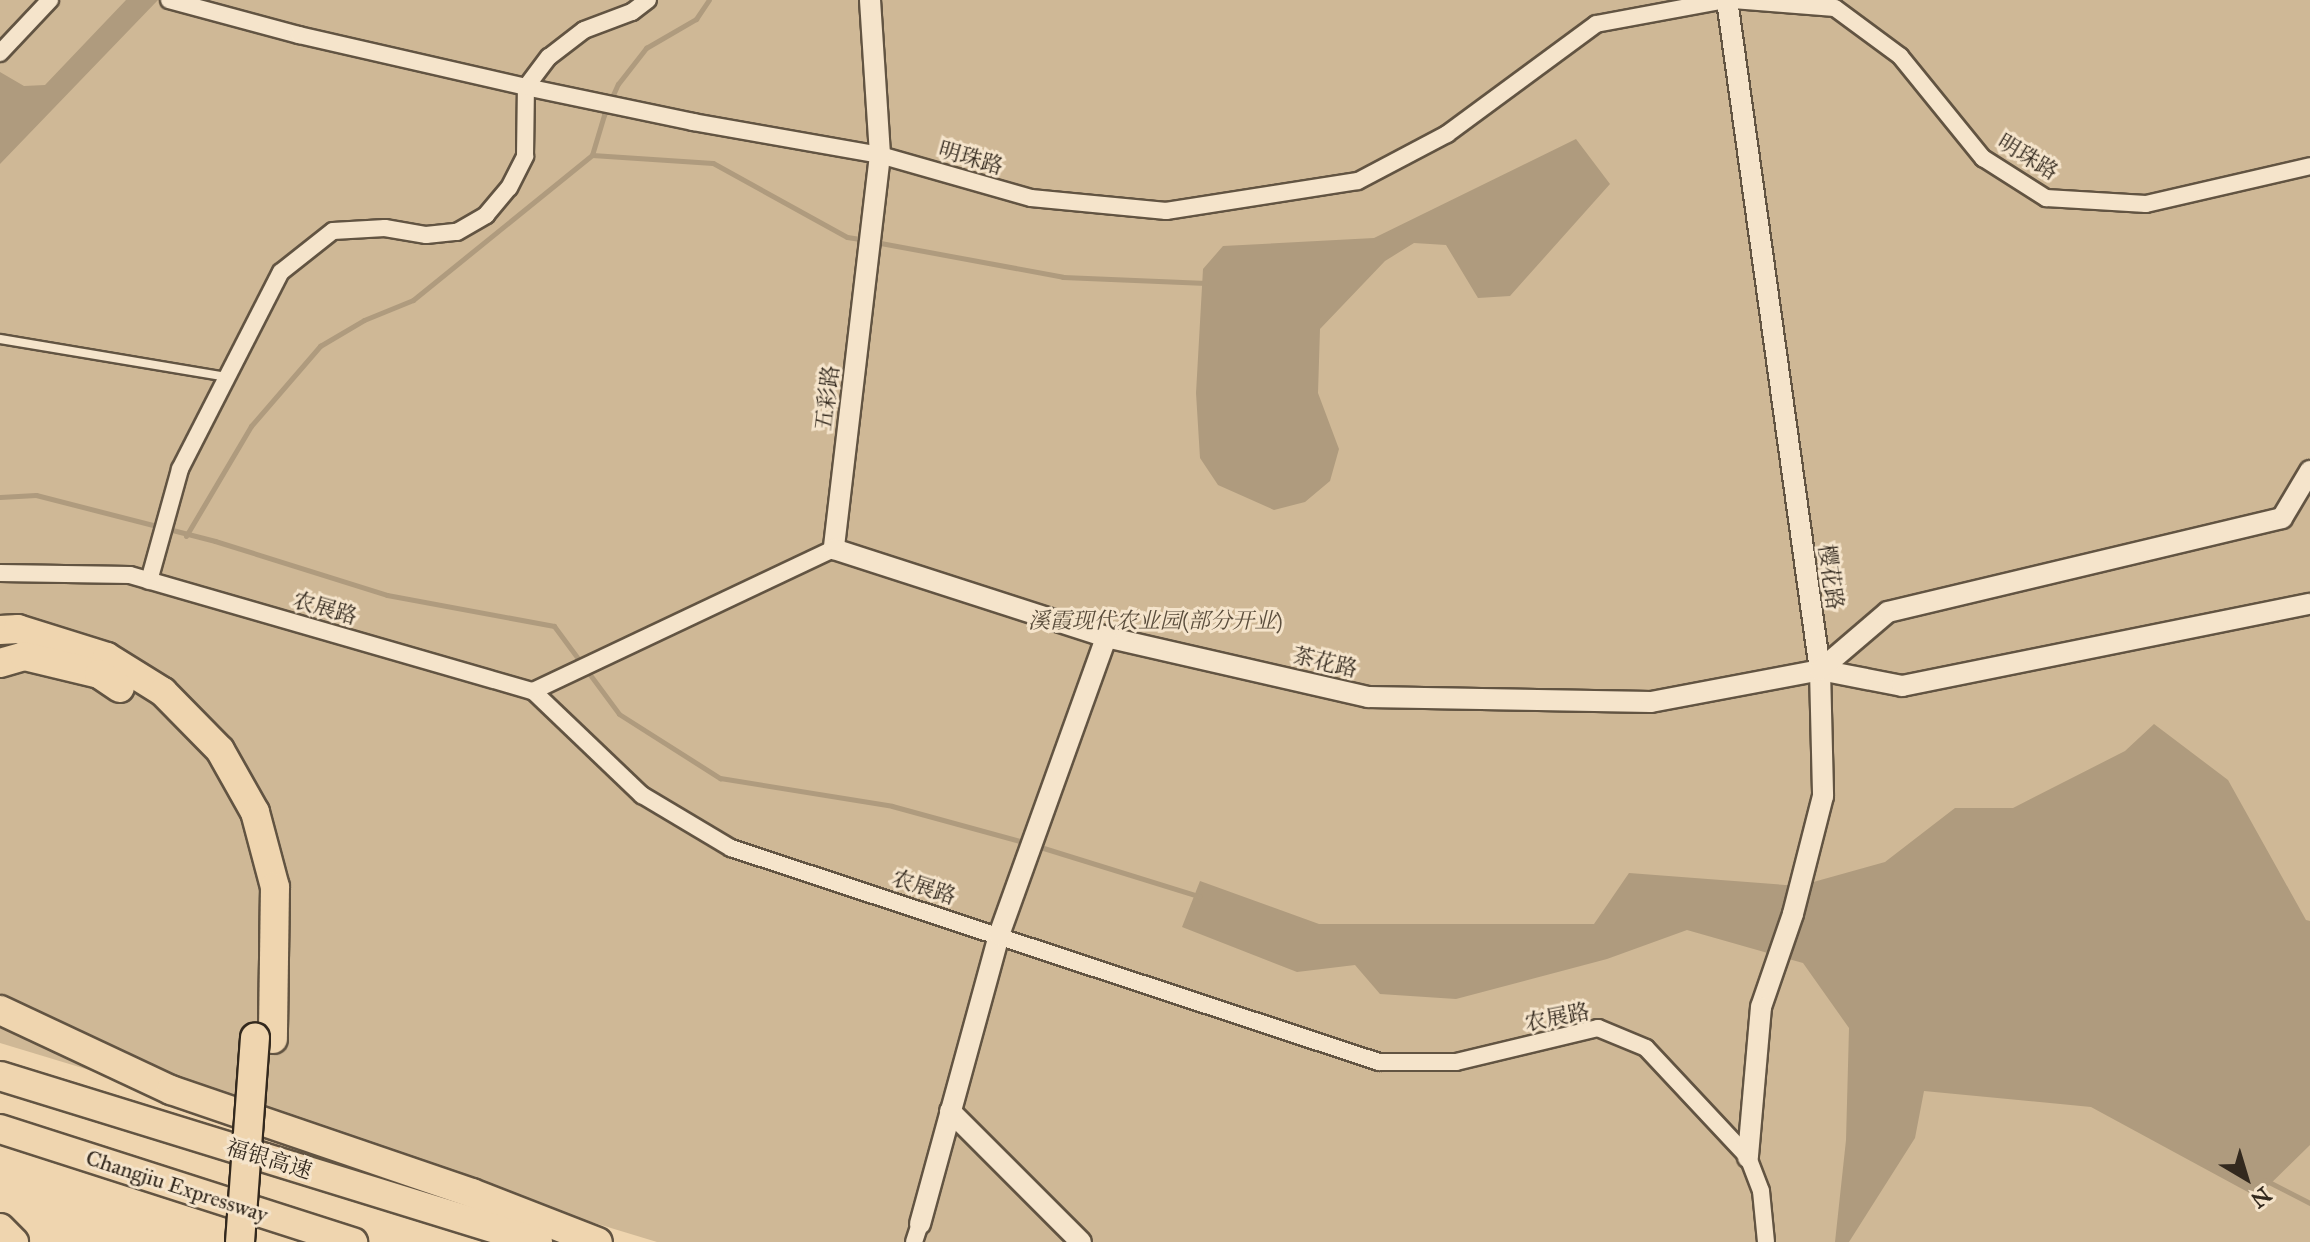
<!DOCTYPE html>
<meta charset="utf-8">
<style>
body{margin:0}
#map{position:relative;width:2310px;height:1242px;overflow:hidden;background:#efd5af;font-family:"IM FELL Great Primer","Noto Serif SC",serif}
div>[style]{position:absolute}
.green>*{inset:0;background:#cfb896}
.water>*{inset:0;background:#af9b7e}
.stream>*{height:5px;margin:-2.5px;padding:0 2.5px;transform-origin:2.5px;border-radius:2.5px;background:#af9b7e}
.roads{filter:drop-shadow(2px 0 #625442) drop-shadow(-2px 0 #625442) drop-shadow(0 2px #625442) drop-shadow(0 -2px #625442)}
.service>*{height:8px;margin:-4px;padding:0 4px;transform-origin:4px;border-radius:4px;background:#f5e4cb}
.minor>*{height:16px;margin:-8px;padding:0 8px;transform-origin:8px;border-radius:8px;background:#f5e4cb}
.tertiary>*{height:20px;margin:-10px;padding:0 10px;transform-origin:10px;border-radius:10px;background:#f5e4cb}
.motorway>*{height:28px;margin:-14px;padding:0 14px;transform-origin:14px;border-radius:14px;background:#efd5af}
.bridges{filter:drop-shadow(2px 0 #33291e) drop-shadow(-2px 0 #33291e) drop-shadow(0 2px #33291e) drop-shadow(0 -2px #33291e)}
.motorway-bridge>*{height:28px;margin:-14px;padding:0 14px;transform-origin:14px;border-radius:14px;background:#efd5af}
span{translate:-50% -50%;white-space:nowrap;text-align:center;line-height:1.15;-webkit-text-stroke:6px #f5e4cb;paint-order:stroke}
.street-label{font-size:22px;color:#33291e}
.park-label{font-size:22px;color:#5a4d3c;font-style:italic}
.north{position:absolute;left:2206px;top:1138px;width:80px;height:80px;-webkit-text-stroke:6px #f5e4cb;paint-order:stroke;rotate:142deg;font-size:22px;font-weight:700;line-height:32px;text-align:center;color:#33291e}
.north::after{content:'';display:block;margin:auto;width:28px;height:36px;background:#33291e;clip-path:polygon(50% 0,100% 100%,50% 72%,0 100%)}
</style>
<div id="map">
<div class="green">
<i style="clip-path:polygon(0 0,2310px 0,2310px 1242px,657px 1242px,0 1043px)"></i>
</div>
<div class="water">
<i style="clip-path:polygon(126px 0,158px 0,0 164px,0 72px,24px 86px,45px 85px)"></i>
<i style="clip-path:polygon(1576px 139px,1610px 184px,1510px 296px,1478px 298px,1446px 245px,1414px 243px,1385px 261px,1320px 329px,1318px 393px,1339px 449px,1330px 481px,1305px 502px,1274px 510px,1218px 485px,1200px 458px,1196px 393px,1203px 269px,1223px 246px,1374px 238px)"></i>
<i style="clip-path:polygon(2154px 724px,2228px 780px,2306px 920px,2310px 921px,2310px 1145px,2257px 1197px,2091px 1107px,1924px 1091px,1915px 1138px,1849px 1242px,1835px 1242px,1846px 1140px,1849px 1028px,1803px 963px,1687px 930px,1607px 959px,1456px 999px,1380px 994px,1355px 965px,1297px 972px,1182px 927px,1200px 881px,1319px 924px,1594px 924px,1629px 873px,1799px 886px,1885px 862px,1955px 808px,2013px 808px,2125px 751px)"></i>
</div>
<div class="stream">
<i style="left:592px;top:155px;width:121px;rotate:3.8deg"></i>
<i style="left:713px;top:163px;width:153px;rotate:28.9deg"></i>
<i style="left:847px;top:237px;width:18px;rotate:9deg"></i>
<i style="left:875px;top:242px;width:191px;rotate:10.5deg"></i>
<i style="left:1063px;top:277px;width:143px;rotate:2.4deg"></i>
<i style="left:0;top:497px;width:36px;rotate:-3deg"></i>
<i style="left:36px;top:495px;width:185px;rotate:14.4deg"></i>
<i style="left:215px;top:541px;width:180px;rotate:17.4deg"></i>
<i style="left:387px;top:595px;width:170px;rotate:10.5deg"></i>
<i style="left:554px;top:626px;width:109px;rotate:53.5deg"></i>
<i style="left:619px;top:714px;width:120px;rotate:32.4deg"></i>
<i style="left:720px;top:778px;width:174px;rotate:9.2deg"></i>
<i style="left:892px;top:806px;width:140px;rotate:15.3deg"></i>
<i style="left:186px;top:536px;width:128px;rotate:-59.4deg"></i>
<i style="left:251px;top:426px;width:106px;rotate:-49.2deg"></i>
<i style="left:320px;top:346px;width:51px;rotate:-30.6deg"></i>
<i style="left:364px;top:320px;width:53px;rotate:-22.2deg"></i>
<i style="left:413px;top:300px;width:230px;rotate:-39deg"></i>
<i style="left:592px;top:155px;width:42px;rotate:-73.3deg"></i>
<i style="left:604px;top:115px;width:34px;rotate:-66deg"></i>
<i style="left:618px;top:84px;width:46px;rotate:-52.1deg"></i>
<i style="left:646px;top:48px;width:58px;rotate:-30.1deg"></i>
<i style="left:696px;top:19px;width:23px;rotate:-56deg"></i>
<i style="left:1037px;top:846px;width:170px;rotate:17.2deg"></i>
<i style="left:2265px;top:1180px;width:51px;rotate:27.1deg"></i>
</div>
<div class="roads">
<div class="service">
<i style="left:0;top:339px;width:230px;rotate:9.5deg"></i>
</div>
<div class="minor">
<i style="left:169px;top:0;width:135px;rotate:15.1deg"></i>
<i style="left:299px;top:35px;width:233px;rotate:12.9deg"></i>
<i style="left:526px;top:87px;width:171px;rotate:11.8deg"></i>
<i style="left:693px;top:122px;width:190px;rotate:10deg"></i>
<i style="left:880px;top:155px;width:157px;rotate:15.9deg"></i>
<i style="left:1031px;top:198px;width:136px;rotate:5.5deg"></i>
<i style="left:1166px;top:211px;width:194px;rotate:-8.9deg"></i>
<i style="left:1358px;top:181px;width:101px;rotate:-27.8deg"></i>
<i style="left:1447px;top:134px;width:185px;rotate:-36.4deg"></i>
<i style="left:1596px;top:24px;width:131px;rotate:-10.5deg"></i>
<i style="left:1733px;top:0;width:102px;rotate:4.5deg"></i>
<i style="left:1835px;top:8px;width:81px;rotate:36.4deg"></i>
<i style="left:1900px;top:56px;width:132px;rotate:50.9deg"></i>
<i style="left:1983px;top:158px;width:75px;rotate:32.4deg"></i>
<i style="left:2046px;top:198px;width:100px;rotate:3.4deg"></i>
<i style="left:2146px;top:204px;width:168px;rotate:-13deg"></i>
<i style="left:0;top:53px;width:73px;rotate:-46.7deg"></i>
<i style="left:0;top:573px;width:130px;rotate:0.9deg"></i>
<i style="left:130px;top:575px;width:419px;rotate:16.1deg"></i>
<i style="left:533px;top:691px;width:151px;rotate:43.7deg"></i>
<i style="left:642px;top:795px;width:104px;rotate:30.8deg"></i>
<i style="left:731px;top:848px;width:682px;rotate:18.28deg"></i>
<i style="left:1379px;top:1062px;width:77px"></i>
<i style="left:1456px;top:1062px;width:146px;rotate:-13.5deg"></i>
<i style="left:1598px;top:1028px;width:52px;rotate:22.6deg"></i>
<i style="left:1646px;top:1048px;width:149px;rotate:46.9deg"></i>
<i style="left:1748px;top:1157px;width:36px;rotate:69deg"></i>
<i style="left:1761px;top:1191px;width:51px;rotate:84.4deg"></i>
<i style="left:149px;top:581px;width:116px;rotate:-74.5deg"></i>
<i style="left:180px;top:469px;width:221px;rotate:-62.9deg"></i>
<i style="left:281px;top:272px;width:66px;rotate:-38.3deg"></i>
<i style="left:333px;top:231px;width:52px;rotate:-3.3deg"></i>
<i style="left:385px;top:228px;width:42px;rotate:9.7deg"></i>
<i style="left:426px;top:235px;width:31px;rotate:-6deg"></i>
<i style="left:457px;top:232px;width:34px;rotate:-30deg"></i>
<i style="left:486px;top:215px;width:35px;rotate:-50deg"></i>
<i style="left:509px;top:188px;width:36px;rotate:-63deg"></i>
<i style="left:525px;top:156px;width:69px;rotate:-89.2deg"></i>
<i style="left:526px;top:87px;width:38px;rotate:-53deg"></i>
<i style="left:549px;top:57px;width:44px;rotate:-37.6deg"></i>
<i style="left:584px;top:30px;width:51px;rotate:-20.6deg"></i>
<i style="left:632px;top:12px;width:20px;rotate:-37deg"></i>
<i style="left:533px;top:691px;width:333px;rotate:-25.3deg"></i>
<i style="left:914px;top:1242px;width:19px;rotate:-72deg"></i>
</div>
<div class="tertiary">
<i style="left:870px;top:0;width:155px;rotate:86.3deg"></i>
<i style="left:880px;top:155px;width:397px;rotate:96.7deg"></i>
<i style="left:834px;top:549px;width:286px;rotate:17.9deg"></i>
<i style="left:1106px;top:637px;width:269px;rotate:12.9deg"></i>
<i style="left:1368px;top:697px;width:283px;rotate:1deg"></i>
<i style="left:1651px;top:702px;width:172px;rotate:-10.7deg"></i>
<i style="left:1820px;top:670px;width:84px;rotate:11deg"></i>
<i style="left:1902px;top:686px;width:416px;rotate:-11.4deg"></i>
<i style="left:1727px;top:0;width:676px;rotate:82.1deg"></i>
<i style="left:1820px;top:670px;width:126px;rotate:88.6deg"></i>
<i style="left:1823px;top:796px;width:122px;rotate:104.3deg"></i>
<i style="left:1793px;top:914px;width:98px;rotate:109deg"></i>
<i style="left:1761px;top:1007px;width:151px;rotate:95deg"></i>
<i style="left:1820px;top:670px;width:89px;rotate:-40.5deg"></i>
<i style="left:1888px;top:612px;width:405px;rotate:-13.4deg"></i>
<i style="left:2282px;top:518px;width:55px;rotate:-59.2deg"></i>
<i style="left:950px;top:1111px;width:185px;rotate:45deg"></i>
<i style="left:920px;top:1224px;width:300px;rotate:-74.7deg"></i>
<i style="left:999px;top:935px;width:317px;rotate:-70.2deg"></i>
</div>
<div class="motorway">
<i style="left:0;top:630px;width:18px;rotate:-3deg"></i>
<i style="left:18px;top:629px;width:93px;rotate:17.5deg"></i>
<i style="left:107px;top:657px;width:66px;rotate:32deg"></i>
<i style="left:163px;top:692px;width:81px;rotate:45.5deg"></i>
<i style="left:220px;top:750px;width:71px;rotate:60.6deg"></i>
<i style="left:255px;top:812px;width:78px;rotate:75.1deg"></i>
<i style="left:275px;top:887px;width:152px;rotate:90.8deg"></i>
<i style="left:0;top:663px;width:25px;rotate:-16deg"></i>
<i style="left:24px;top:656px;width:77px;rotate:13.5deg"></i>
<i style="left:99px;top:674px;width:25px;rotate:34deg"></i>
<i style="left:0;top:1010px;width:189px;rotate:25.1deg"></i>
<i style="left:171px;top:1090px;width:318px;rotate:18.9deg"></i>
<i style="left:472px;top:1193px;width:135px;rotate:21.3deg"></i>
<i style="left:0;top:1076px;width:563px;rotate:17.15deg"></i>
<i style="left:0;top:1129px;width:371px;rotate:17.8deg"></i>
<i style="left:0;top:1228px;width:20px;rotate:45deg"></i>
</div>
</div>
<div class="bridges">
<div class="motorway-bridge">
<i style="left:240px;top:1242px;width:205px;rotate:-85.8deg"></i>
</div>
</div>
<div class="street-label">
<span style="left:2028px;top:157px;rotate:31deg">明珠路</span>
<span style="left:971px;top:158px;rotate:16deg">明珠路</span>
<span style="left:827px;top:398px;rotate:-83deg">五彩路</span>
<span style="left:1831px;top:577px;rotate:82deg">樱花路</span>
<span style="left:325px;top:608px;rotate:16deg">农展路</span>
<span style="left:1325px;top:662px;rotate:13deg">茶花路</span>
<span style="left:924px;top:887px;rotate:18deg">农展路</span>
<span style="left:1557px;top:1017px;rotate:-11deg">农展路</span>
<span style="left:269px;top:1159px;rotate:17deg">福银高速</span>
<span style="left:177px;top:1186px;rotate:18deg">Changjiu Expressway</span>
</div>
<div class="park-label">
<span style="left:1155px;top:621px">溪霞现代农业园(部分开业)</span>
</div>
<div class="north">N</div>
</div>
